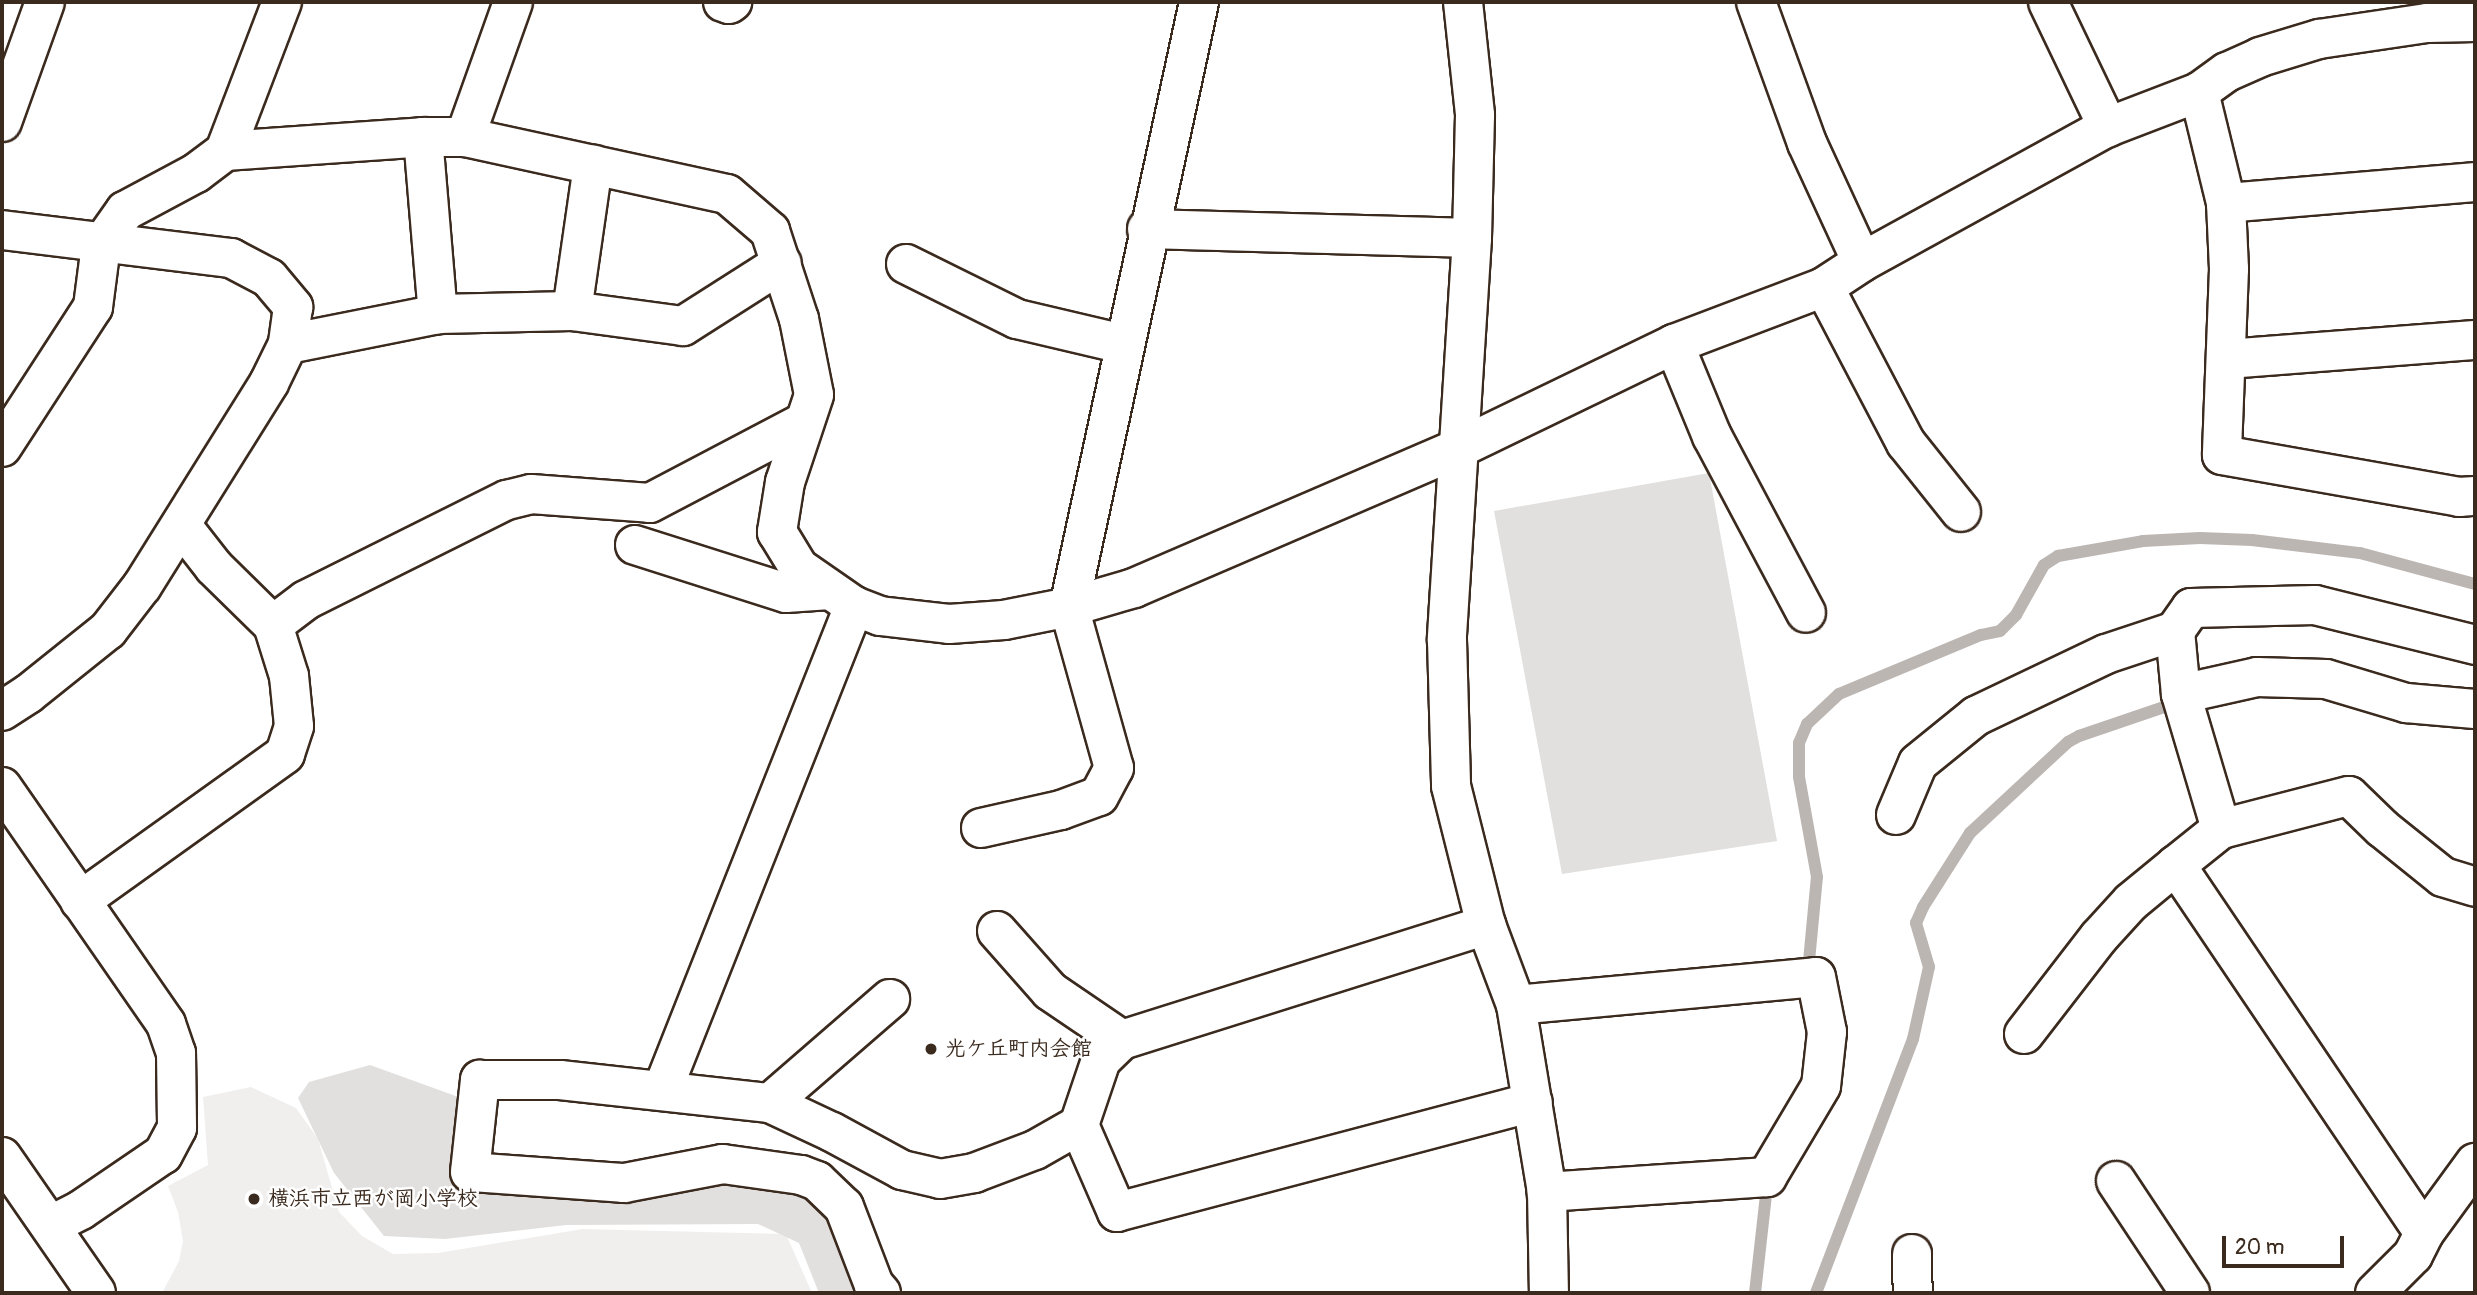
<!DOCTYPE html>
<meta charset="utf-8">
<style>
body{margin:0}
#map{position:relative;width:2477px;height:1295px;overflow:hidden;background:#fff;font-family:Pangolin,"Klee One",sans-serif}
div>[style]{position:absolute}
.built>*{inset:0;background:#f1efee}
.green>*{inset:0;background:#e2e0de}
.stream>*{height:12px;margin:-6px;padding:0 6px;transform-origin:6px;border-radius:6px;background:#bcb6b3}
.roads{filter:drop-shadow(2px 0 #3b2a1e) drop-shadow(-2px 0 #3b2a1e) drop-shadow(0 2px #3b2a1e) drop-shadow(0 -2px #3b2a1e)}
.street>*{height:38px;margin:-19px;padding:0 19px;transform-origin:19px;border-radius:19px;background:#fff}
.secondary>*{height:38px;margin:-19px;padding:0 19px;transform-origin:19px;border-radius:19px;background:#fff}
.dots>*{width:19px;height:19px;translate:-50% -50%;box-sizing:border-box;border:4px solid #fff;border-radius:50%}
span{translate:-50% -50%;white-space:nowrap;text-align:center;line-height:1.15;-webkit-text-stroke:5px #fff;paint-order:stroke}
.poi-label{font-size:21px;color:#3b2a1e;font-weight:700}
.left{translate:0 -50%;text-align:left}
.frame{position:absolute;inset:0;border:4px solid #3b2a1e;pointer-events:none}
.scale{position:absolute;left:2222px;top:1236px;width:122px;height:32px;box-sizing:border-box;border:4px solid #3b2a1e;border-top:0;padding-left:9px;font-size:21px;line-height:24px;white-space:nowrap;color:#3b2a1e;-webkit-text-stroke:5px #fff;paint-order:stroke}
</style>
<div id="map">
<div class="built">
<i style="clip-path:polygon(251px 1087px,296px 1108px,318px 1139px,339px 1212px,362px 1236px,393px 1254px,438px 1253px,583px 1229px,786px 1234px,812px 1293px,162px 1293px,179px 1261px,183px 1241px,178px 1212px,168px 1186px,208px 1165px,203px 1097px)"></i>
</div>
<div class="green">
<i style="clip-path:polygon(1709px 473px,1777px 841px,1562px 874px,1494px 511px)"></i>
<i style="clip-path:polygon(370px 1065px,464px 1099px,458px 1186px,705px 1182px,804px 1190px,835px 1209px,869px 1293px,819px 1293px,799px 1243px,758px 1224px,566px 1225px,445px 1239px,384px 1236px,334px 1173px,298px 1098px,309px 1082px)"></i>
</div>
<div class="stream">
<i style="left:1809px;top:961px;width:84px;rotate:-84.6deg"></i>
<i style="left:1817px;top:877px;width:102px;rotate:-100.2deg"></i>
<i style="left:1799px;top:777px;width:34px;rotate:-90deg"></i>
<i style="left:1799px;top:743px;width:21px;rotate:-67deg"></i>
<i style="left:1807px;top:724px;width:44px;rotate:-43.2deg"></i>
<i style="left:1839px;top:694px;width:154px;rotate:-22.6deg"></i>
<i style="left:1981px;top:635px;width:19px;rotate:-12deg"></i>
<i style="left:2000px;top:631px;width:23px;rotate:-45deg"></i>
<i style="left:2016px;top:615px;width:57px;rotate:-60.8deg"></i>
<i style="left:2044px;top:565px;width:17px;rotate:-33deg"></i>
<i style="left:2058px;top:556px;width:86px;rotate:-10deg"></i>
<i style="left:2143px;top:541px;width:57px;rotate:-3deg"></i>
<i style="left:2200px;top:538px;width:52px;rotate:2.2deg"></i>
<i style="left:2252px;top:540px;width:109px;rotate:6.9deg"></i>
<i style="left:2360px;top:553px;width:119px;rotate:15.1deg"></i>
<i style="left:1755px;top:1293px;width:99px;rotate:-83.6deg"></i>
<i style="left:1816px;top:1293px;width:272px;rotate:-69.1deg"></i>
<i style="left:1913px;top:1039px;width:74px;rotate:-77.5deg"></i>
<i style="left:1929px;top:967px;width:46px;rotate:-106.5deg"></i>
<i style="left:1916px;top:923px;width:17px;rotate:-66deg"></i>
<i style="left:1923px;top:907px;width:88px;rotate:-57.6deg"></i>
<i style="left:1970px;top:833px;width:134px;rotate:-42.9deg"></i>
<i style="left:2068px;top:742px;width:13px;rotate:-29deg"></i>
<i style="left:2079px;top:736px;width:93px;rotate:-18.8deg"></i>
</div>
<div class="roads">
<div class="street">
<i style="left:723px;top:2px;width:6px;rotate:18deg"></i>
<i style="left:729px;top:4px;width:4px;rotate:-34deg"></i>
<i style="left:1463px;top:2px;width:114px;rotate:83.9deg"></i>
<i style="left:1475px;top:115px;width:123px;rotate:91.4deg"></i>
<i style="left:1472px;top:238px;width:403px;rotate:93.6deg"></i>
<i style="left:1447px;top:640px;width:146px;rotate:88.4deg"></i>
<i style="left:1451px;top:786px;width:143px;rotate:75.9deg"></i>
<i style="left:1486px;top:925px;width:85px;rotate:69.4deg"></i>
<i style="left:1516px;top:1005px;width:190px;rotate:80.6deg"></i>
<i style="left:1547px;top:1192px;width:101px;rotate:88.9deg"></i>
<i style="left:1756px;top:2px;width:150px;rotate:70.1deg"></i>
<i style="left:1807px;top:143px;width:131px;rotate:65.2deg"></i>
<i style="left:2048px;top:2px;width:139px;rotate:64.4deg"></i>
<i style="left:2199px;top:92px;width:114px;rotate:76.3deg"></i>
<i style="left:2226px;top:203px;width:250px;rotate:-4.8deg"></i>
<i style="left:2px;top:122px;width:127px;rotate:-70.3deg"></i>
<i style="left:423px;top:137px;width:178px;rotate:85.2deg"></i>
<i style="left:465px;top:137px;width:143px;rotate:-70.4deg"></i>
<i style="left:225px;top:151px;width:160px;rotate:-69.1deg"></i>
<i style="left:2226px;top:203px;width:66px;rotate:87.4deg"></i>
<i style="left:2229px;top:269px;width:186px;rotate:92.2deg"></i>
<i style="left:2222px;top:455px;width:241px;rotate:10deg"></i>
<i style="left:2459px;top:497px;width:16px;rotate:-4deg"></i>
<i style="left:1147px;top:229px;width:325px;rotate:1.6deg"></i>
<i style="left:2px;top:230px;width:231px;rotate:7deg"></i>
<i style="left:231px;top:258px;width:43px;rotate:27.8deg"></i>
<i style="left:269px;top:278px;width:38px;rotate:50deg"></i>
<i style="left:293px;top:307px;width:37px;rotate:98deg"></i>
<i style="left:288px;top:344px;width:43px;rotate:116deg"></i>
<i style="left:269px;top:383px;width:239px;rotate:122deg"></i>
<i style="left:142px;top:586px;width:56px;rotate:127.7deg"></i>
<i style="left:108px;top:630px;width:102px;rotate:141.3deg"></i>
<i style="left:28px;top:694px;width:31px;rotate:147deg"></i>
<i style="left:906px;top:264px;width:124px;rotate:26.4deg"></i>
<i style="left:1017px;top:319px;width:109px;rotate:13.3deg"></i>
<i style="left:1824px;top:287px;width:176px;rotate:62.3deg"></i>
<i style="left:1906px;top:443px;width:88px;rotate:51.4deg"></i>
<i style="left:572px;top:311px;width:148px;rotate:-81.8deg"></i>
<i style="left:288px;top:344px;width:153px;rotate:-11.3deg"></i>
<i style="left:438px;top:314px;width:134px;rotate:-1.3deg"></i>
<i style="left:572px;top:311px;width:112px;rotate:7.7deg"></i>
<i style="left:683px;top:326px;width:117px;rotate:-32.5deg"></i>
<i style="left:1674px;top:344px;width:100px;rotate:67.6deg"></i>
<i style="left:1712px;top:436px;width:200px;rotate:62deg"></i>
<i style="left:2227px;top:359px;width:249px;rotate:-4.4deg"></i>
<i style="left:2px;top:447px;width:167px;rotate:-57deg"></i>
<i style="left:93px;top:307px;width:63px;rotate:-82.6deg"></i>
<i style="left:101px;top:245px;width:42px;rotate:-54.8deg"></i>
<i style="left:125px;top:211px;width:81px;rotate:-28.2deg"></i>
<i style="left:196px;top:173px;width:36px;rotate:-37deg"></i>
<i style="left:225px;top:151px;width:198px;rotate:-4deg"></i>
<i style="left:423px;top:137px;width:42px"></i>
<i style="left:465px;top:137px;width:268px;rotate:12.3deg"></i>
<i style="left:727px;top:194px;width:57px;rotate:40.7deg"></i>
<i style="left:770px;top:231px;width:93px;rotate:71.8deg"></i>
<i style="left:799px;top:319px;width:77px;rotate:78.8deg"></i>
<i style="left:814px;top:395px;width:92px;rotate:108.4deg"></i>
<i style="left:785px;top:482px;width:51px;rotate:99.1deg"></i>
<i style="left:777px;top:532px;width:42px;rotate:58.6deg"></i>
<i style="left:799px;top:568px;width:67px;rotate:34.6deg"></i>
<i style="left:854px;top:606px;width:28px;rotate:21deg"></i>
<i style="left:880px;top:616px;width:69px;rotate:6.6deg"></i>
<i style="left:949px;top:624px;width:55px;rotate:-4.2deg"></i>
<i style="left:1004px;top:620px;width:66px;rotate:-11.3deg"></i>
<i style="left:1069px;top:607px;width:68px;rotate:-16.3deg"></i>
<i style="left:1134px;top:588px;width:352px;rotate:-23.3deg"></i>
<i style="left:1457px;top:449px;width:241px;rotate:-25.8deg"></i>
<i style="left:1674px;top:344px;width:160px;rotate:-20.8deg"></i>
<i style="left:1824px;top:287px;width:45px;rotate:-33.3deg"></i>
<i style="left:1862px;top:262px;width:281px;rotate:-28.8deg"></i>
<i style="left:2108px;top:127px;width:97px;rotate:-21deg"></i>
<i style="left:2199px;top:92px;width:34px;rotate:-36deg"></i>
<i style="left:2227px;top:72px;width:36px;rotate:-24deg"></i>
<i style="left:2260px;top:57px;width:62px;rotate:-17deg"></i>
<i style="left:2319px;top:39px;width:109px;rotate:-8.4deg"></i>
<i style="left:2427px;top:23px;width:48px;rotate:-1.2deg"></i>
<i style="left:635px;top:545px;width:158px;rotate:17.6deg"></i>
<i style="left:786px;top:593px;width:44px;rotate:-3.9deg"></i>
<i style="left:273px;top:625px;width:41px;rotate:-37.1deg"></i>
<i style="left:306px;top:600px;width:225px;rotate:-26.5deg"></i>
<i style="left:507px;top:500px;width:25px;rotate:-14deg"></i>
<i style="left:531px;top:494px;width:119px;rotate:4.3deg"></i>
<i style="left:650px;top:503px;width:174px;rotate:-27.7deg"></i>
<i style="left:2175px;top:631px;width:28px;rotate:-55deg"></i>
<i style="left:2191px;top:608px;width:124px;rotate:-1.4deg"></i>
<i style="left:2315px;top:605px;width:165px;rotate:14deg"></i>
<i style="left:2181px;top:694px;width:78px;rotate:-12.6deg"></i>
<i style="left:2257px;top:677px;width:69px;rotate:1.7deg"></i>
<i style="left:2326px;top:679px;width:84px;rotate:16.7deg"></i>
<i style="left:2406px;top:703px;width:69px;rotate:5deg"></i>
<i style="left:2px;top:787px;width:288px;rotate:55.3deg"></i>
<i style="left:166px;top:1024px;width:31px;rotate:71deg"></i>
<i style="left:176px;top:1053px;width:75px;rotate:89.2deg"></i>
<i style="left:177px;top:1128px;width:30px;rotate:118deg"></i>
<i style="left:163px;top:1154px;width:99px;rotate:145.7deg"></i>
<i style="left:81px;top:1210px;width:34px;rotate:153deg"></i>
<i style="left:1896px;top:815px;width:56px;rotate:-67.1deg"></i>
<i style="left:1918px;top:763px;width:75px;rotate:-39deg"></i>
<i style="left:1976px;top:716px;width:144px;rotate:-25.5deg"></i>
<i style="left:2106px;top:654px;width:73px;rotate:-18.4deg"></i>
<i style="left:2175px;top:631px;width:63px;rotate:84.6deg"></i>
<i style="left:2181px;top:694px;width:141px;rotate:73.5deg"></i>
<i style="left:981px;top:828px;width:82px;rotate:-12.7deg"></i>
<i style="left:1061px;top:810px;width:40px;rotate:-20.2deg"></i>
<i style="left:1099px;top:796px;width:32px;rotate:-62deg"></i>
<i style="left:1114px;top:768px;width:167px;rotate:-105.6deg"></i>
<i style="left:1069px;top:607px;width:619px;rotate:-77.87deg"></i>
<i style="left:80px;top:901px;width:252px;rotate:-35.6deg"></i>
<i style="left:285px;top:754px;width:29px;rotate:-72deg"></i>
<i style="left:294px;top:726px;width:50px;rotate:-95.7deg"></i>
<i style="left:289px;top:676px;width:53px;rotate:-107.4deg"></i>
<i style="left:273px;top:625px;width:83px;rotate:-135.5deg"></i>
<i style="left:214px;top:567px;width:52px;rotate:-128deg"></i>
<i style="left:997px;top:931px;width:80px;rotate:48.5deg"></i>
<i style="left:1050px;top:991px;width:87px;rotate:34.2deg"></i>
<i style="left:1516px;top:1005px;width:301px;rotate:-5.3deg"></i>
<i style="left:1816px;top:977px;width:56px;rotate:78.7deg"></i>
<i style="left:1827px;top:1032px;width:54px;rotate:96.3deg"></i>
<i style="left:1821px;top:1086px;width:106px;rotate:120.7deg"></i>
<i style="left:1767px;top:1177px;width:221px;rotate:176.1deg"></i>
<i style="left:2024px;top:1034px;width:123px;rotate:-52.3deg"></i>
<i style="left:2099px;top:937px;width:47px;rotate:-47.6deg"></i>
<i style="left:2131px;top:902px;width:58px;rotate:-39.4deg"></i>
<i style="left:662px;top:1091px;width:522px;rotate:-68.4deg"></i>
<i style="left:770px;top:1103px;width:159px;rotate:-40.9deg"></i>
<i style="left:1079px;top:1125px;width:95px;rotate:66.4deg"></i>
<i style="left:1117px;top:1212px;width:430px;rotate:-14.8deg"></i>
<i style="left:2116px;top:1181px;width:134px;rotate:56.5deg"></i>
<i style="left:2424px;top:1233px;width:444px;rotate:-124deg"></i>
<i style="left:2176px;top:865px;width:58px;rotate:-38.7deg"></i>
<i style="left:2221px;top:829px;width:132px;rotate:-14.5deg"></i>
<i style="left:2349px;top:796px;width:46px;rotate:44.1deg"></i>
<i style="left:2382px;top:828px;width:78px;rotate:38.8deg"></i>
<i style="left:2443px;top:877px;width:34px;rotate:17deg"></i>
<i style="left:1912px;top:1254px;width:39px;rotate:89deg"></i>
<i style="left:881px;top:1293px;width:11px;rotate:-131deg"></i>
<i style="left:874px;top:1285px;width:84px;rotate:-111deg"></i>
<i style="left:844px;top:1207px;width:37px;rotate:-136deg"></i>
<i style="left:817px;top:1181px;width:17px;rotate:-159deg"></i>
<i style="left:801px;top:1175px;width:79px;rotate:-172deg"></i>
<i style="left:723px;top:1164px;width:101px;rotate:169.1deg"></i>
<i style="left:624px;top:1183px;width:154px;rotate:-175.9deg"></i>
<i style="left:470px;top:1172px;width:93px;rotate:-83.8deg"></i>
<i style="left:480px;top:1080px;width:80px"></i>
<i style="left:560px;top:1080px;width:211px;rotate:6.3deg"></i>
<i style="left:770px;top:1103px;width:68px;rotate:25.1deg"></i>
<i style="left:832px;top:1132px;width:80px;rotate:28.5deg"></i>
<i style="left:902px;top:1170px;width:39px;rotate:13deg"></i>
<i style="left:940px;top:1179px;width:35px;rotate:-10deg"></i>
<i style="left:974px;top:1173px;width:65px;rotate:-20.7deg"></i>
<i style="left:1035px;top:1150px;width:51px;rotate:-29.6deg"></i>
<i style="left:1079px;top:1125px;width:69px;rotate:-71.3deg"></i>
<i style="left:1101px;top:1060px;width:29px;rotate:-44deg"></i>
<i style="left:1122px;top:1040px;width:382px;rotate:-17.5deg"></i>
<i style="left:2375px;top:1293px;width:54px;rotate:-45deg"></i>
<i style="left:2413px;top:1255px;width:25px;rotate:-63deg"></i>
<i style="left:2424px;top:1233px;width:87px;rotate:-53.9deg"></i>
</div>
<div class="secondary">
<i style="left:2px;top:1157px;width:165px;rotate:55.3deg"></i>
</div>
</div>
<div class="dots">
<i style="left:931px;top:1049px;background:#3b2a1e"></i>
<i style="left:254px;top:1199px;background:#3b2a1e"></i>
</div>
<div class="poi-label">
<span class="left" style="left:945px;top:1049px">光ケ丘町内会館</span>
<span class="left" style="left:268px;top:1199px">横浜市立西が岡小学校</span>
</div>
<div class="frame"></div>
<div class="scale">20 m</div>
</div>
